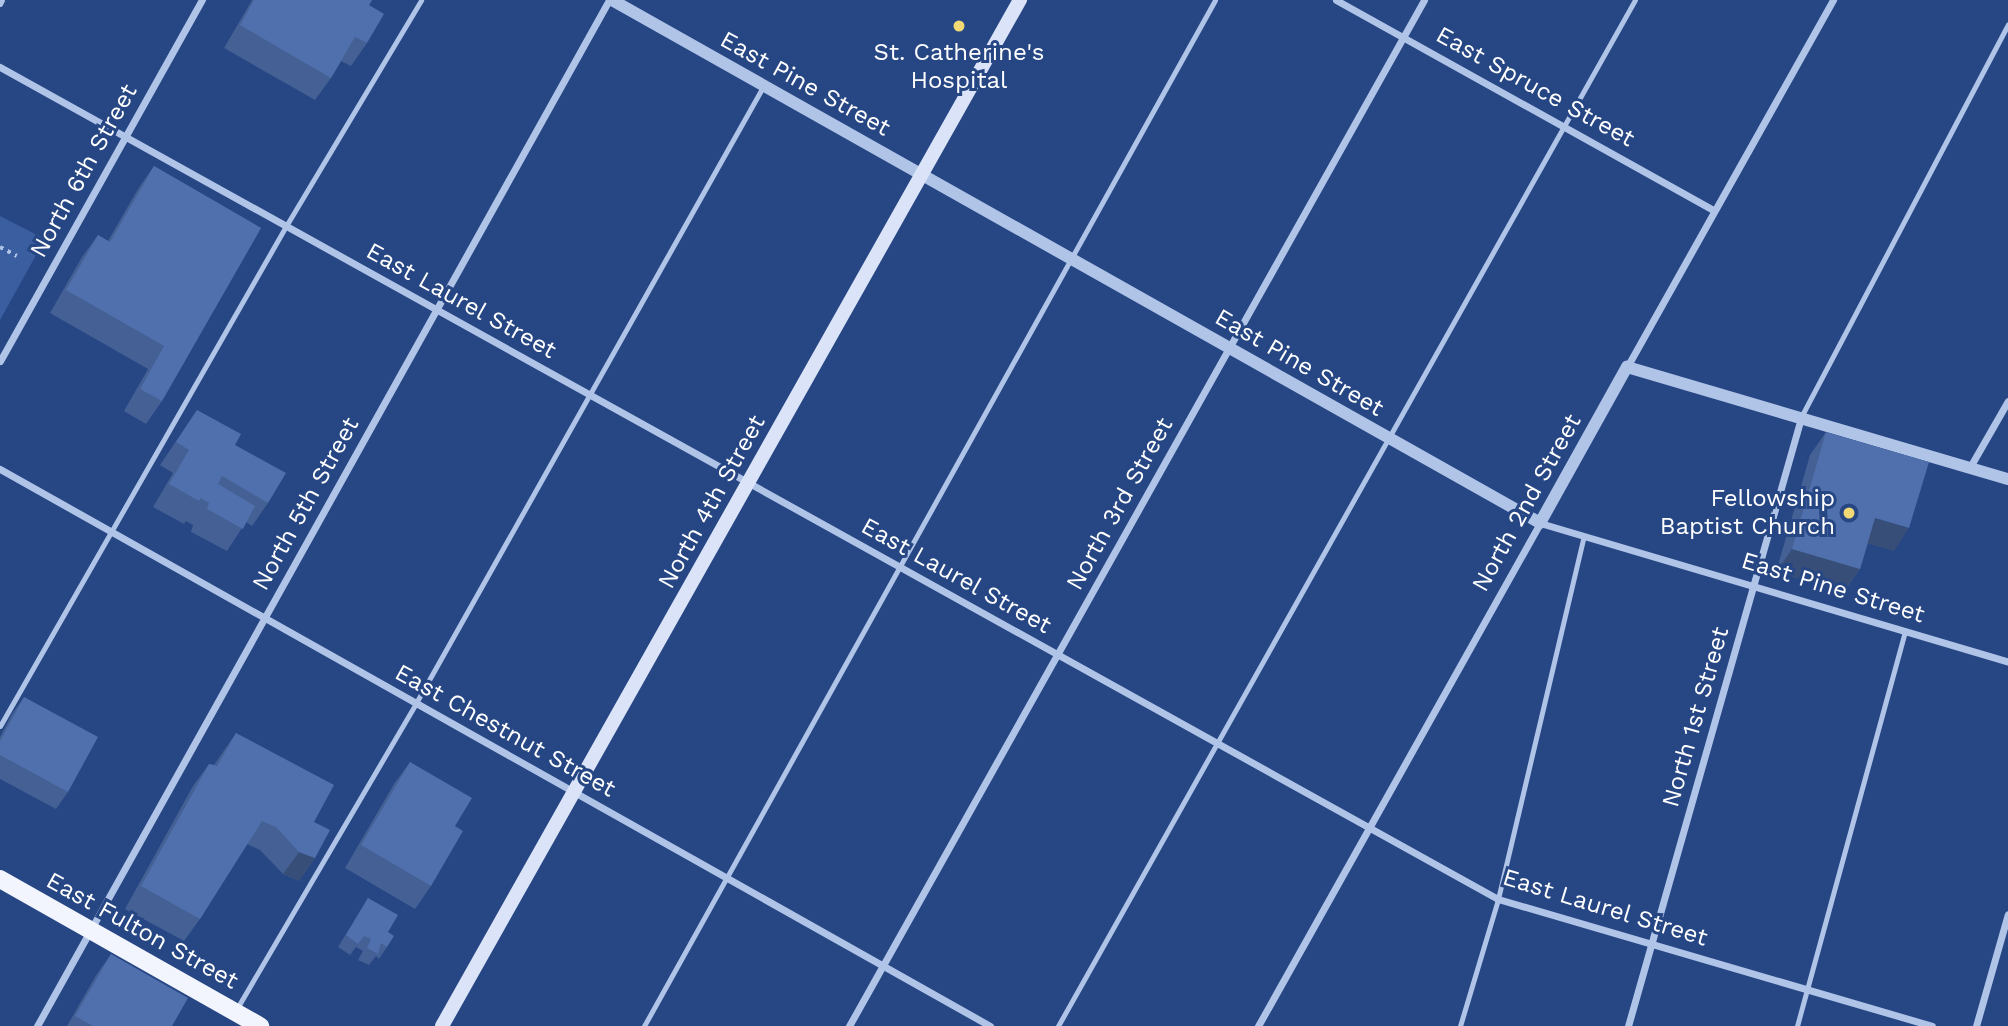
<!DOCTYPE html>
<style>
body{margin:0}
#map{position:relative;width:2008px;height:1026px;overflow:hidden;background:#264684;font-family:"Work Sans",sans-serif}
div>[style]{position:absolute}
.green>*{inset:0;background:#3b5ea1}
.path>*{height:3.5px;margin-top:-1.75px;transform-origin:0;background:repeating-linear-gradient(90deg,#b0c4e8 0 3.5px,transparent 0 8.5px)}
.service>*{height:5px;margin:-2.5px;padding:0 2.5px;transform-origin:2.5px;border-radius:2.5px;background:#b0c4e8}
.minor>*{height:7px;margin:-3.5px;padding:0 3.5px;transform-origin:3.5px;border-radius:3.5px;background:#b0c4e8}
.tertiary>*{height:12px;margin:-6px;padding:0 6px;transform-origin:6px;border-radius:6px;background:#b0c4e8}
.secondary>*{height:14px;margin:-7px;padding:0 7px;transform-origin:7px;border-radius:7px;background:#dae3f7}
.primary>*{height:18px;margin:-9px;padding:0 9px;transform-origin:9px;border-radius:9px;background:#f2f5fe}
.wall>*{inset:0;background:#446094}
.shaded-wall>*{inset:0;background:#374e78}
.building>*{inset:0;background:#4f70ac}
.dots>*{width:19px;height:19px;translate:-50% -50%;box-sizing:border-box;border:4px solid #264684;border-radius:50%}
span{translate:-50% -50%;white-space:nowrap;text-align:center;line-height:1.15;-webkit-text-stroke:6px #264684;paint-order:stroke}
.poi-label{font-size:24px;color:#fff}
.right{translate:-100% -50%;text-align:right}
.street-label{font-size:24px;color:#fff}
</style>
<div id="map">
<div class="green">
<i style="clip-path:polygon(0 216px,45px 239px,0 320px)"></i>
</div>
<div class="path">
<i style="left:0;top:247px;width:19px;rotate:28deg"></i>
</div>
<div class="service">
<i style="left:0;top:4px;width:4px;rotate:-63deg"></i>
<i style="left:1801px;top:417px;width:444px;rotate:-62.2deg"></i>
<i style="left:0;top:726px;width:576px;rotate:-60.23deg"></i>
<i style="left:286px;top:226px;width:263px;rotate:-59.1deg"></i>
<i style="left:236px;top:1010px;width:356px;rotate:-59.6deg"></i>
<i style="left:416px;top:703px;width:709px;rotate:-60.62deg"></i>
<i style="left:644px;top:1026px;width:1174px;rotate:-60.9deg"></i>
<i style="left:1058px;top:1026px;width:1177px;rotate:-60.65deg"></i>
<i style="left:1460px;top:1026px;width:133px;rotate:-73.3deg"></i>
<i style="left:1498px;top:899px;width:373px;rotate:-76.7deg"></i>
<i style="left:1797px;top:1026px;width:409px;rotate:-74.7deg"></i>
</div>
<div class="minor">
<i style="left:1336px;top:0;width:432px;rotate:29.1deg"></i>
<i style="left:0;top:67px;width:1714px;rotate:29.05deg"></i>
<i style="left:1498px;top:899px;width:452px;rotate:16.3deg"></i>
<i style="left:0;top:361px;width:414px;rotate:-60.8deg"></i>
<i style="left:1627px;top:367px;width:421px;rotate:-60.7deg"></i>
<i style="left:1970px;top:467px;width:76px;rotate:-60.1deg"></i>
<i style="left:0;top:469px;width:1136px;rotate:29.36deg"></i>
<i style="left:37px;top:1026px;width:1175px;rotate:-60.86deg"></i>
<i style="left:849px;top:1026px;width:1176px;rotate:-60.73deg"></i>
<i style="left:1258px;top:1026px;width:577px;rotate:-60.72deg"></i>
<i style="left:1540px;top:523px;width:488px;rotate:16.5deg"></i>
<i style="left:1628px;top:1026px;width:632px;rotate:-74.12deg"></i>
<i style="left:1976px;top:1026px;width:116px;rotate:-74.1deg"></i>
</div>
<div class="tertiary">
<i style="left:612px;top:0;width:1065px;rotate:29.4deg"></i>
<i style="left:1540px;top:523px;width:179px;rotate:-60.9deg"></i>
<i style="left:1627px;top:367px;width:397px;rotate:16.4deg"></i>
</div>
<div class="secondary">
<i style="left:442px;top:1026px;width:1178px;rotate:-60.61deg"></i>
</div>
<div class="primary">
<i style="left:0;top:879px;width:299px;rotate:29.5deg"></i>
</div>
<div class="wall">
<i style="clip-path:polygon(252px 0,372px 0,369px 5px,367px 43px,351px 66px,341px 61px,331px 78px,315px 100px,224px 48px)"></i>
<i style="clip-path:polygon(154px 166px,261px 228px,162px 401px,146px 424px,124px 411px,148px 369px,50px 313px,82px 257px,98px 235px,108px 241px,138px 189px)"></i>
<i style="clip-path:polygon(197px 410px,235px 445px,268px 503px,252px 526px,246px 522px,227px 551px,191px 532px,193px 525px,186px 521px,184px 524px,153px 507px,173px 473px,160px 465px)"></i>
<i style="clip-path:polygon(1826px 432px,1894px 551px,1868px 543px,1860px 569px,1844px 592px,1776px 572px,1810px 455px)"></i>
<i style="clip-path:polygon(24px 697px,68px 792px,56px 809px,0 779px,0 737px,12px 714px)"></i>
<i style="clip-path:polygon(236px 733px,314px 822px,315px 858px,299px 881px,283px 874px,260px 850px,247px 844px,200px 919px,184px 941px,125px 909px,193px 786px,209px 764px,214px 765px)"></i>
<i style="clip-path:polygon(410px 762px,455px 826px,431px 886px,415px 909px,345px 868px,394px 784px)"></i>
<i style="clip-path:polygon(368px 898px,388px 932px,387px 947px,379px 959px,376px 956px,369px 965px,358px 960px,363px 951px,356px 947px,350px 955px,338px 947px)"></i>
<i style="clip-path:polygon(111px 954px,172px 1026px,67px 1026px,95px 977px)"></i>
</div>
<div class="shaded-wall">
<i style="clip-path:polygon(1875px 518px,1909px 528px,1894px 551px,1859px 541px)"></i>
<i style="clip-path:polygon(1792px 549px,1860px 569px,1844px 592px,1776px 572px)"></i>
<i style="clip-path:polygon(299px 852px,315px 858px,299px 881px,283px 874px)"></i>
</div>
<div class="building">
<i style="clip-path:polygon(254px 0,372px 0,369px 5px,384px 14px,367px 43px,355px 37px,331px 78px,240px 25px)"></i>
<i style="clip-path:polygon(154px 166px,261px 228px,162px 401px,140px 389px,164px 346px,66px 290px,98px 235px,110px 242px)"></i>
<i style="clip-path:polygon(197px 410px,241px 434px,235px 445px,286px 473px,268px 503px,222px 476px,218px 484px,255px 506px,243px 529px,207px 509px,209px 503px,201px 498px,199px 501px,169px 484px,189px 450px,176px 442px)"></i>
<i style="clip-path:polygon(1826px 432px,1929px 462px,1909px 528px,1875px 518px,1860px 569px,1792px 549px)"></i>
<i style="clip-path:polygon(24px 697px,98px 737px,68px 792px,0 755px,0 741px)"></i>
<i style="clip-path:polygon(236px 733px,334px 785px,314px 822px,330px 830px,315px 858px,299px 852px,276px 827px,262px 821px,200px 919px,141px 886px,209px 764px,217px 766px)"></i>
<i style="clip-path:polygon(410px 762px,472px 798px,455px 826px,463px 831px,431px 886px,361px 845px)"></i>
<i style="clip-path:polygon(368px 898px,398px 915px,388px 932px,394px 936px,387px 947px,381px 943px,378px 954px,367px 948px,371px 939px,364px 936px,358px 944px,346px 935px)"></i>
<i style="clip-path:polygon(111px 954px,188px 998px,172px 1026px,93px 1026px,75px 1016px)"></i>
</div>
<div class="dots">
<i style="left:959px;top:26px;background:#f1d975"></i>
<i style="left:1849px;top:513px;background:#f1d975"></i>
</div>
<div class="poi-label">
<span style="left:959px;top:67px">St. Catherine's<br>Hospital</span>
<span class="right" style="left:1835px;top:513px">Fellowship<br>Baptist Church</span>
</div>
<div class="street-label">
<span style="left:805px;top:84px;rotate:29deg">East Pine Street</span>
<span style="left:1535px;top:87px;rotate:29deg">East Spruce Street</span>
<span style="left:84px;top:171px;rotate:-61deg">North 6th Street</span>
<span style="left:461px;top:301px;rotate:29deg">East Laurel Street</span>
<span style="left:1299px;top:363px;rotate:30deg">East Pine Street</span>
<span style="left:712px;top:502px;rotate:-61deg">North 4th Street</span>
<span style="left:1527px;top:503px;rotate:-61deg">North 2nd Street</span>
<span style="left:306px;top:504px;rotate:-61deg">North 5th Street</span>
<span style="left:1120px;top:504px;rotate:-61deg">North 3rd Street</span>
<span style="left:956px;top:576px;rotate:29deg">East Laurel Street</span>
<span style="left:1833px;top:588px;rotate:17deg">East Pine Street</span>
<span style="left:1696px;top:717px;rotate:-74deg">North 1st Street</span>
<span style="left:505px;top:731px;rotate:29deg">East Chestnut Street</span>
<span style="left:1605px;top:908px;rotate:17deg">East Laurel Street</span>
<span style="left:142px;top:931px;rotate:29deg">East Fulton Street</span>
</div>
</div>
